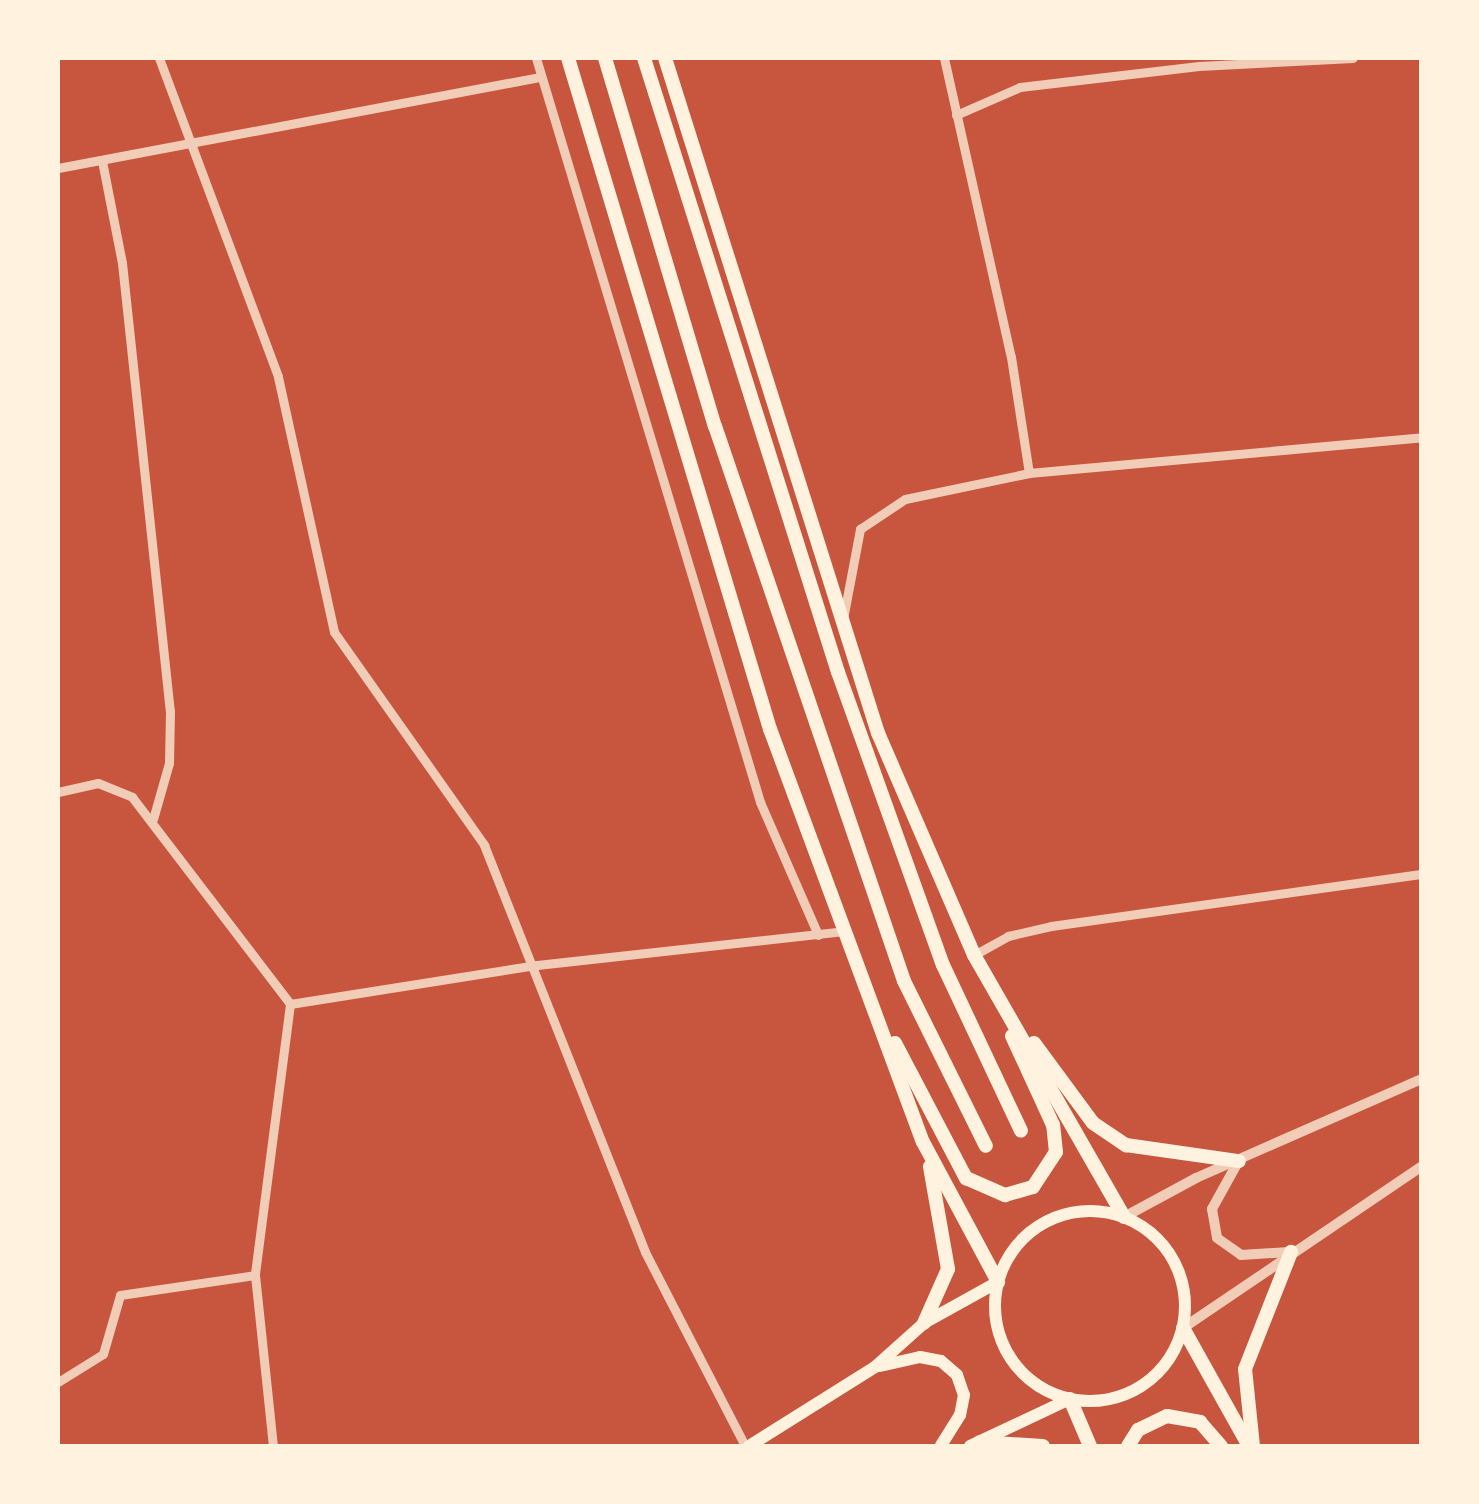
<!DOCTYPE html>
<style>
body{margin:0}
#map{position:relative;width:1479px;height:1504px;overflow:hidden;background:#c8553d;font-family:Rubik,sans-serif}
div>[style]{position:absolute}
.minor>*{height:9px;margin:-4.5px;padding:0 4.5px;transform-origin:4.5px;border-radius:4.5px;background:#f1ccb7}
.tertiary>*{height:10px;margin:-5px;padding:0 5px;transform-origin:5px;border-radius:5px;background:#f1ccb7}
.primary>*{height:12px;margin:-6px;padding:0 6px;transform-origin:6px;border-radius:6px;background:#fff3e0}
.primary>.ring{margin:-6px;padding:0;box-sizing:content-box;background:none;border:12px solid #fff3e0;border-radius:50%}
.trunk>*{height:14px;margin:-7px;padding:0 7px;transform-origin:7px;border-radius:7px;background:#fff3e0}
span{translate:-50% -50%;white-space:nowrap;text-align:center;line-height:1.15;-webkit-text-stroke:10px #fff3e0;paint-order:stroke}
.frame{position:absolute;inset:0;border:60px solid #fff3e0;pointer-events:none}
</style>
<div id="map">
<div class="minor">
<i style="left:159px;top:58px;width:340px;rotate:69.5deg"></i>
<i style="left:278px;top:377px;width:261px;rotate:77.6deg"></i>
<i style="left:334px;top:632px;width:261px;rotate:54.8deg"></i>
<i style="left:484px;top:845px;width:438px;rotate:68.4deg"></i>
<i style="left:645px;top:1252px;width:218px;rotate:62.7deg"></i>
<i style="left:536px;top:58px;width:777px;rotate:73.24deg"></i>
<i style="left:760px;top:802px;width:145px;rotate:66.4deg"></i>
<i style="left:944px;top:58px;width:306px;rotate:77.4deg"></i>
<i style="left:1011px;top:357px;width:117px;rotate:81.2deg"></i>
<i style="left:956px;top:115px;width:70px;rotate:-23.6deg"></i>
<i style="left:1020px;top:87px;width:180px;rotate:-6.7deg"></i>
<i style="left:1199px;top:66px;width:154px;rotate:-3deg"></i>
<i style="left:102px;top:161px;width:104px;rotate:78.9deg"></i>
<i style="left:122px;top:263px;width:451px;rotate:83.9deg"></i>
<i style="left:170px;top:711px;width:52px;rotate:91.1deg"></i>
<i style="left:169px;top:763px;width:58px;rotate:105.9deg"></i>
<i style="left:58px;top:168px;width:491px;rotate:-10.7deg"></i>
<i style="left:843px;top:619px;width:92px;rotate:-79.3deg"></i>
<i style="left:860px;top:529px;width:54px;rotate:-33.7deg"></i>
<i style="left:905px;top:499px;width:127px;rotate:-11.8deg"></i>
<i style="left:1029px;top:473px;width:395px;rotate:-5.2deg"></i>
<i style="left:58px;top:792px;width:41px;rotate:-12.7deg"></i>
<i style="left:98px;top:783px;width:37px;rotate:22deg"></i>
<i style="left:132px;top:797px;width:260px;rotate:52.6deg"></i>
<i style="left:290px;top:1004px;width:273px;rotate:97.4deg"></i>
<i style="left:255px;top:1275px;width:172px;rotate:84deg"></i>
<i style="left:974px;top:955px;width:39px;rotate:-29deg"></i>
<i style="left:1008px;top:936px;width:44px;rotate:-13.1deg"></i>
<i style="left:1051px;top:926px;width:375px;rotate:-8deg"></i>
<i style="left:290px;top:1004px;width:250px;rotate:-9deg"></i>
<i style="left:537px;top:965px;width:311px;rotate:-6.3deg"></i>
<i style="left:58px;top:1382px;width:53px;rotate:-31.9deg"></i>
<i style="left:103px;top:1354px;width:61px;rotate:-73.9deg"></i>
<i style="left:120px;top:1295px;width:136px;rotate:-8.4deg"></i>
</div>
<div class="tertiary">
<i style="left:1238px;top:1162px;width:54px;rotate:119deg"></i>
<i style="left:1212px;top:1209px;width:29px;rotate:80deg"></i>
<i style="left:1217px;top:1238px;width:29px;rotate:35deg"></i>
<i style="left:1241px;top:1255px;width:48px;rotate:-3.6deg"></i>
<i style="left:1124px;top:1217px;width:82px;rotate:-28.4deg"></i>
<i style="left:1196px;top:1178px;width:247px;rotate:-23.7deg"></i>
<i style="left:1183px;top:1328px;width:289px;rotate:-34.1deg"></i>
</div>
<div class="primary">
<i class="ring" style="left:995px;top:1211px;width:178px;height:178px"></i>
<i style="left:880px;top:1366px;width:41px;rotate:-12.7deg"></i>
<i style="left:920px;top:1357px;width:21px;rotate:11deg"></i>
<i style="left:941px;top:1361px;width:21px;rotate:41deg"></i>
<i style="left:957px;top:1375px;width:21px;rotate:71deg"></i>
<i style="left:964px;top:1395px;width:20px;rotate:101deg"></i>
<i style="left:960px;top:1415px;width:36px;rotate:122deg"></i>
<i style="left:749px;top:1446px;width:149px;rotate:-32.1deg"></i>
<i style="left:875px;top:1367px;width:66px;rotate:-41.9deg"></i>
<i style="left:924px;top:1323px;width:85px;rotate:-29deg"></i>
<i style="left:970px;top:1446px;width:110px;rotate:-25.2deg"></i>
</div>
<div class="trunk">
<i style="left:568px;top:58px;width:701px;rotate:73.25deg"></i>
<i style="left:770px;top:729px;width:440px;rotate:69.7deg"></i>
<i style="left:923px;top:1142px;width:159px;rotate:61.8deg"></i>
<i style="left:605px;top:58px;width:384px;rotate:73.4deg"></i>
<i style="left:715px;top:426px;width:586px;rotate:71.19deg"></i>
<i style="left:904px;top:981px;width:184px;rotate:63.6deg"></i>
<i style="left:644px;top:58px;width:644px;rotate:72.47deg"></i>
<i style="left:838px;top:672px;width:311px;rotate:70.3deg"></i>
<i style="left:943px;top:965px;width:183px;rotate:64.8deg"></i>
<i style="left:665px;top:58px;width:708px;rotate:72.49deg"></i>
<i style="left:878px;top:733px;width:242px;rotate:66.6deg"></i>
<i style="left:974px;top:955px;width:302px;rotate:60.2deg"></i>
<i style="left:895px;top:1043px;width:153px;rotate:62.3deg"></i>
<i style="left:966px;top:1178px;width:43px;rotate:23.6deg"></i>
<i style="left:1005px;top:1195px;width:29px;rotate:-16deg"></i>
<i style="left:1033px;top:1187px;width:42px;rotate:-56.7deg"></i>
<i style="left:1056px;top:1152px;width:27px;rotate:-96deg"></i>
<i style="left:1053px;top:1125px;width:98px;rotate:-114.7deg"></i>
<i style="left:1034px;top:1043px;width:99px;rotate:53.6deg"></i>
<i style="left:1093px;top:1123px;width:40px;rotate:34deg"></i>
<i style="left:1126px;top:1145px;width:114px;rotate:8.1deg"></i>
<i style="left:924px;top:1323px;width:59px;rotate:-66deg"></i>
<i style="left:948px;top:1269px;width:104px;rotate:-100deg"></i>
<i style="left:1183px;top:1328px;width:135px;rotate:60.8deg"></i>
<i style="left:1070px;top:1399px;width:51px;rotate:66.9deg"></i>
<i style="left:980px;top:1442px;width:63px;rotate:3.6deg"></i>
<i style="left:1128px;top:1446px;width:19px;rotate:-58deg"></i>
<i style="left:1138px;top:1430px;width:32px;rotate:-26deg"></i>
<i style="left:1167px;top:1416px;width:34px;rotate:10deg"></i>
<i style="left:1200px;top:1422px;width:32px;rotate:49deg"></i>
<i style="left:1253px;top:1446px;width:77px;rotate:-95.9deg"></i>
<i style="left:1245px;top:1369px;width:126px;rotate:-68.5deg"></i>
</div>
<div class="frame"></div>
</div>
